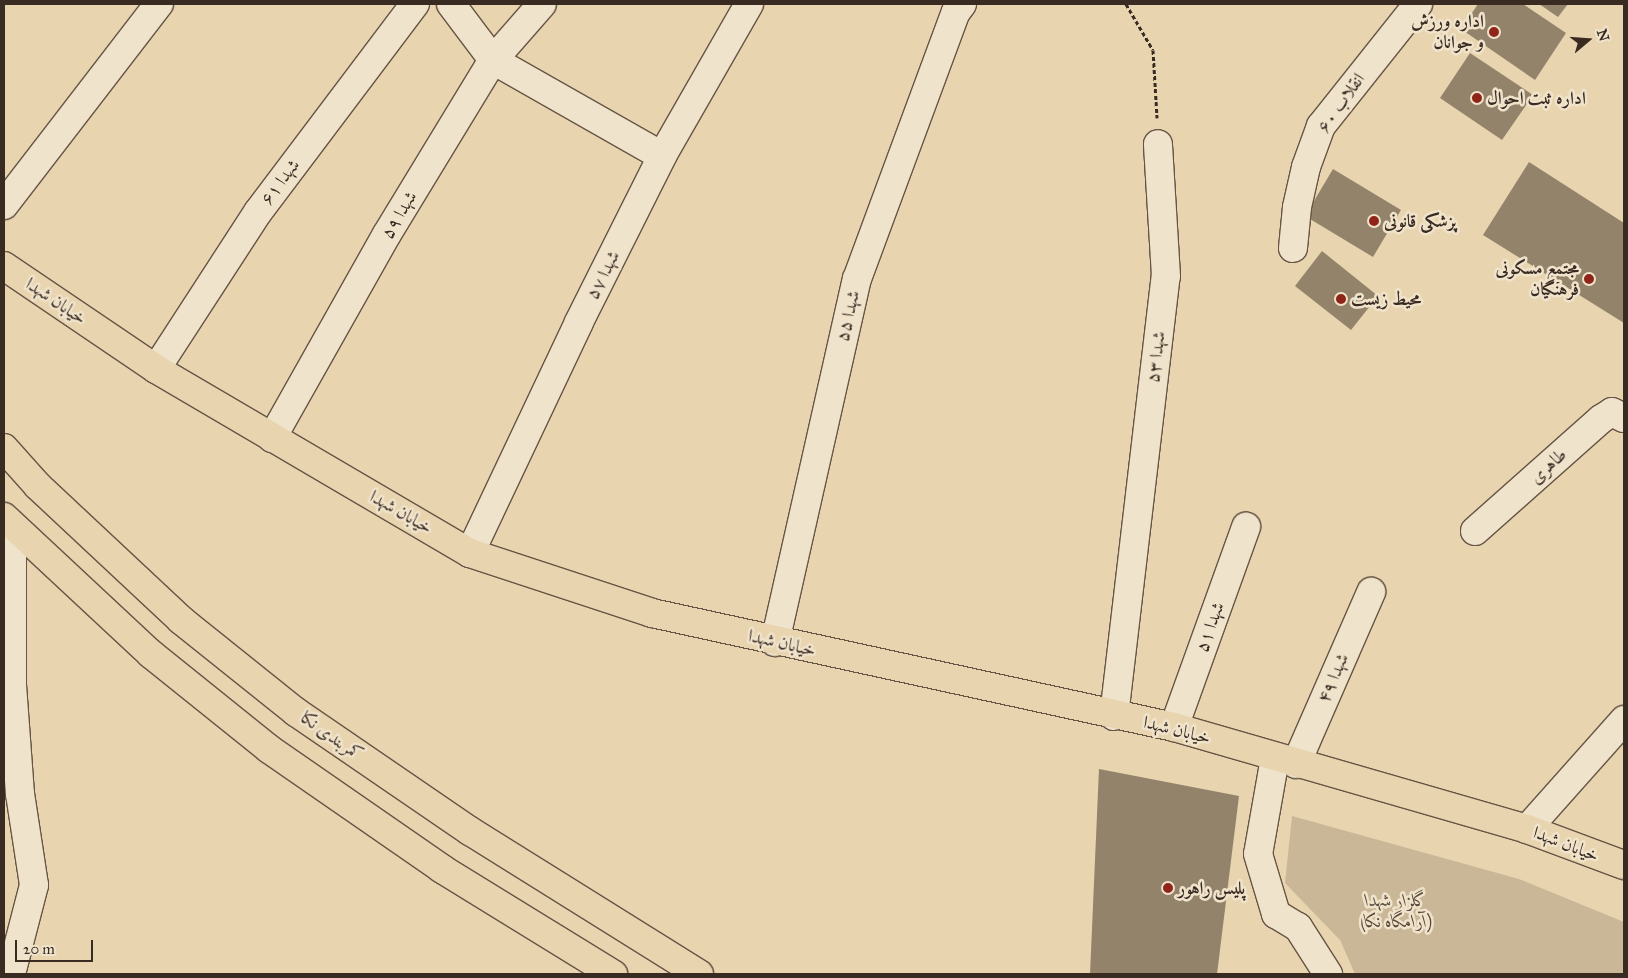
<!DOCTYPE html>
<meta charset="utf-8">
<style>
body{margin:0}
#map{position:relative;width:1628px;height:978px;overflow:hidden;background:#e8d4af;font-family:"IM FELL Great Primer",Amiri,serif}
div>[style]{position:absolute}
.green>*{inset:0;background:#cab797}
.building>*{inset:0;background:#94836b}
.path>*{height:3px;margin-top:-1.5px;transform-origin:0;background:repeating-linear-gradient(90deg,#3a2b22 0 4px,transparent 0 6.5px)}
.roads{filter:drop-shadow(1px 0 #665545) drop-shadow(-1px 0 #665545) drop-shadow(0 1px #665545) drop-shadow(0 -1px #665545)}
.minor>*{height:28px;margin:-14px;padding:0 14px;transform-origin:14px;border-radius:14px;background:#f0e3cb}
.major>*{height:28px;margin:-14px;padding:0 14px;transform-origin:14px;border-radius:14px;background:#e8d4af}
.highway>*{height:28px;margin:-14px;padding:0 14px;transform-origin:14px;border-radius:14px;background:#e8d4af}
.dots>*{width:14px;height:14px;translate:-50% -50%;box-sizing:border-box;border:2px solid #f0e3cb;border-radius:50%}
span{translate:-50% -50%;white-space:nowrap;text-align:center;line-height:1.15;-webkit-text-stroke:5px #f0e3cb;paint-order:stroke}
.poi-label{font-size:18px;color:#3a2b22;font-weight:700}
.right{translate:-100% -50%;text-align:right}
.left{translate:0 -50%;text-align:left}
.street-label{font-size:18px;color:#3a2b22}
.park-label{font-size:18px;color:#574739;font-style:italic}
.frame{position:absolute;inset:0;border:5px solid #3a2b22;pointer-events:none}
.north{position:absolute;left:1563px;top:15px;width:50px;height:50px;-webkit-text-stroke:4px #f0e3cb;paint-order:stroke;rotate:72deg;font-size:14px;font-weight:700;line-height:20px;text-align:center;color:#3a2b22}
.north::after{content:'';display:block;margin:auto;width:18px;height:22px;background:#3a2b22;clip-path:polygon(50% 0,100% 100%,50% 72%,0 100%)}
.scale{position:absolute;left:15px;top:940px;width:78px;height:22px;box-sizing:border-box;border:2px solid #3a2b22;border-top:0;padding-left:6px;font-size:15px;line-height:18px;white-space:nowrap;color:#3a2b22;-webkit-text-stroke:4px #f0e3cb;paint-order:stroke}
</style>
<div id="map">
<div class="green">
<i style="clip-path:polygon(1292px 816px,1519px 879px,1624px 922px,1624px 974px,1355px 974px,1340px 940px,1285px 883px)"></i>
</div>
<div class="building">
<i style="clip-path:polygon(1478px 4px,1523px 4px,1566px 33px,1535px 80px,1461px 29px)"></i>
<i style="clip-path:polygon(1539px 4px,1568px 4px,1558px 17px)"></i>
<i style="clip-path:polygon(1470px 53px,1533px 95px,1502px 140px,1440px 98px)"></i>
<i style="clip-path:polygon(1529px 162px,1624px 223px,1624px 323px,1483px 235px)"></i>
<i style="clip-path:polygon(1333px 169px,1401px 210px,1373px 257px,1305px 216px)"></i>
<i style="clip-path:polygon(1322px 251px,1378px 296px,1351px 330px,1295px 286px)"></i>
<i style="clip-path:polygon(1099px 769px,1239px 796px,1217px 974px,1090px 974px)"></i>
</div>
<div class="path">
<i style="left:1126px;top:4px;width:53px;rotate:59.6deg"></i>
<i style="left:1153px;top:50px;width:68px;rotate:86.6deg"></i>
</div>
<div class="roads">
<div class="minor">
<i style="left:451px;top:4px;width:70px;rotate:53.1deg"></i>
<i style="left:493px;top:60px;width:194px;rotate:29.6deg"></i>
<i style="left:4px;top:205px;width:254px;rotate:-52.4deg"></i>
<i style="left:1293px;top:248px;width:41px;rotate:-84.4deg"></i>
<i style="left:1297px;top:207px;width:41px;rotate:-77.3deg"></i>
<i style="left:1306px;top:167px;width:44px;rotate:-69.9deg"></i>
<i style="left:1321px;top:126px;width:156px;rotate:-51.5deg"></i>
<i style="left:156px;top:369px;width:187px;rotate:-57deg"></i>
<i style="left:258px;top:212px;width:261px;rotate:-53deg"></i>
<i style="left:272px;top:438px;width:234px;rotate:-60.6deg"></i>
<i style="left:387px;top:234px;width:204px;rotate:-58.7deg"></i>
<i style="left:493px;top:60px;width:74px;rotate:-48.8deg"></i>
<i style="left:1475px;top:531px;width:169px;rotate:-41.6deg"></i>
<i style="left:1601px;top:419px;width:13px;rotate:-32deg"></i>
<i style="left:1612px;top:412px;width:13px;rotate:27deg"></i>
<i style="left:470px;top:553px;width:255px;rotate:-64.7deg"></i>
<i style="left:579px;top:322px;width:186px;rotate:-63.4deg"></i>
<i style="left:662px;top:156px;width:175px;rotate:-60.2deg"></i>
<i style="left:775px;top:642px;width:372px;rotate:-77.3deg"></i>
<i style="left:857px;top:279px;width:285px;rotate:-69.7deg"></i>
<i style="left:956px;top:12px;width:10px;rotate:-53deg"></i>
<i style="left:1114px;top:716px;width:443px;rotate:-83.3deg"></i>
<i style="left:1166px;top:276px;width:132px;rotate:-93.5deg"></i>
<i style="left:1174px;top:727px;width:213px;rotate:-70.2deg"></i>
<i style="left:1275px;top:758px;width:97px;rotate:100deg"></i>
<i style="left:1258px;top:854px;width:63px;rotate:73.3deg"></i>
<i style="left:1276px;top:914px;width:26px;rotate:31deg"></i>
<i style="left:1298px;top:927px;width:56px;rotate:57.4deg"></i>
<i style="left:1296px;top:764px;width:188px;rotate:-66.4deg"></i>
<i style="left:1527px;top:829px;width:146px;rotate:-48.3deg"></i>
<i style="left:11px;top:974px;width:92px;rotate:-75.5deg"></i>
<i style="left:34px;top:885px;width:92px;rotate:-98.7deg"></i>
<i style="left:20px;top:794px;width:108px;rotate:-94.2deg"></i>
<i style="left:12px;top:686px;width:144px;rotate:-90deg"></i>
</div>
<div class="major">
<i style="left:4px;top:266px;width:184px;rotate:34.1deg"></i>
<i style="left:156px;top:369px;width:364px;rotate:30.4deg"></i>
<i style="left:470px;top:553px;width:192px;rotate:18.2deg"></i>
<i style="left:652px;top:613px;width:534px;rotate:12.32deg"></i>
<i style="left:1174px;top:727px;width:367px;rotate:16.1deg"></i>
<i style="left:1527px;top:829px;width:103px;rotate:20.4deg"></i>
</div>
<div class="highway">
<i style="left:4px;top:448px;width:51px;rotate:48.2deg"></i>
<i style="left:38px;top:486px;width:196px;rotate:43.1deg"></i>
<i style="left:181px;top:620px;width:147px;rotate:38.7deg"></i>
<i style="left:296px;top:712px;width:211px;rotate:34.4deg"></i>
<i style="left:470px;top:831px;width:270px;rotate:32deg"></i>
<i style="left:4px;top:517px;width:201px;rotate:43deg"></i>
<i style="left:151px;top:654px;width:151px;rotate:38.8deg"></i>
<i style="left:269px;top:749px;width:211px;rotate:34.7deg"></i>
<i style="left:442px;top:869px;width:201px;rotate:31.6deg"></i>
</div>
</div>
<div class="dots">
<i style="left:1494px;top:32px;background:#8f2418"></i>
<i style="left:1477px;top:98px;background:#8f2418"></i>
<i style="left:1374px;top:221px;background:#8f2418"></i>
<i style="left:1589px;top:279px;background:#8f2418"></i>
<i style="left:1341px;top:299px;background:#8f2418"></i>
<i style="left:1168px;top:888px;background:#8f2418"></i>
</div>
<div class="poi-label">
<span class="right" style="left:1484px;top:32px">اداره ورزش<br>و جوانان</span>
<span class="left" style="left:1487px;top:98px">اداره ثبت احوال</span>
<span class="left" style="left:1384px;top:221px">پزشکی قانونی</span>
<span class="right" style="left:1579px;top:279px">مجتمع مسکونی<br>فرهنگیان</span>
<span class="left" style="left:1351px;top:299px">محیط زیست</span>
<span class="left" style="left:1178px;top:888px">پلیس راهور</span>
</div>
<div class="street-label">
<span style="left:1341px;top:103px;rotate:-55deg">انقلاب ۶۰</span>
<span style="left:280px;top:182px;rotate:-53deg">شهدا ۶۱</span>
<span style="left:399px;top:215px;rotate:-59deg">شهدا ۵۹</span>
<span style="left:603px;top:275px;rotate:-63deg">شهدا ۵۷</span>
<span style="left:56px;top:301px;rotate:34deg">خیابان شهدا</span>
<span style="left:848px;top:316px;rotate:-77deg">شهدا ۵۵</span>
<span style="left:1156px;top:357px;rotate:-83deg">شهدا ۵۳</span>
<span style="left:1548px;top:466px;rotate:-42deg">طاهری</span>
<span style="left:401px;top:512px;rotate:30deg">خیابان شهدا</span>
<span style="left:1210px;top:627px;rotate:-70deg">شهدا ۵۱</span>
<span style="left:782px;top:643px;rotate:13deg">خیابان شهدا</span>
<span style="left:1333px;top:678px;rotate:-66deg">شهدا ۴۹</span>
<span style="left:1177px;top:730px;rotate:14deg">خیابان شهدا</span>
<span style="left:332px;top:736px;rotate:35deg">کمربندی نکا</span>
<span style="left:1566px;top:844px;rotate:21deg">خیابان شهدا</span>
</div>
<div class="park-label">
<span style="left:1396px;top:911px">گلزار شهدا<br>(آرامگاه نکا)</span>
</div>
<div class="frame"></div>
<div class="north">N</div>
<div class="scale">20 m</div>
</div>
